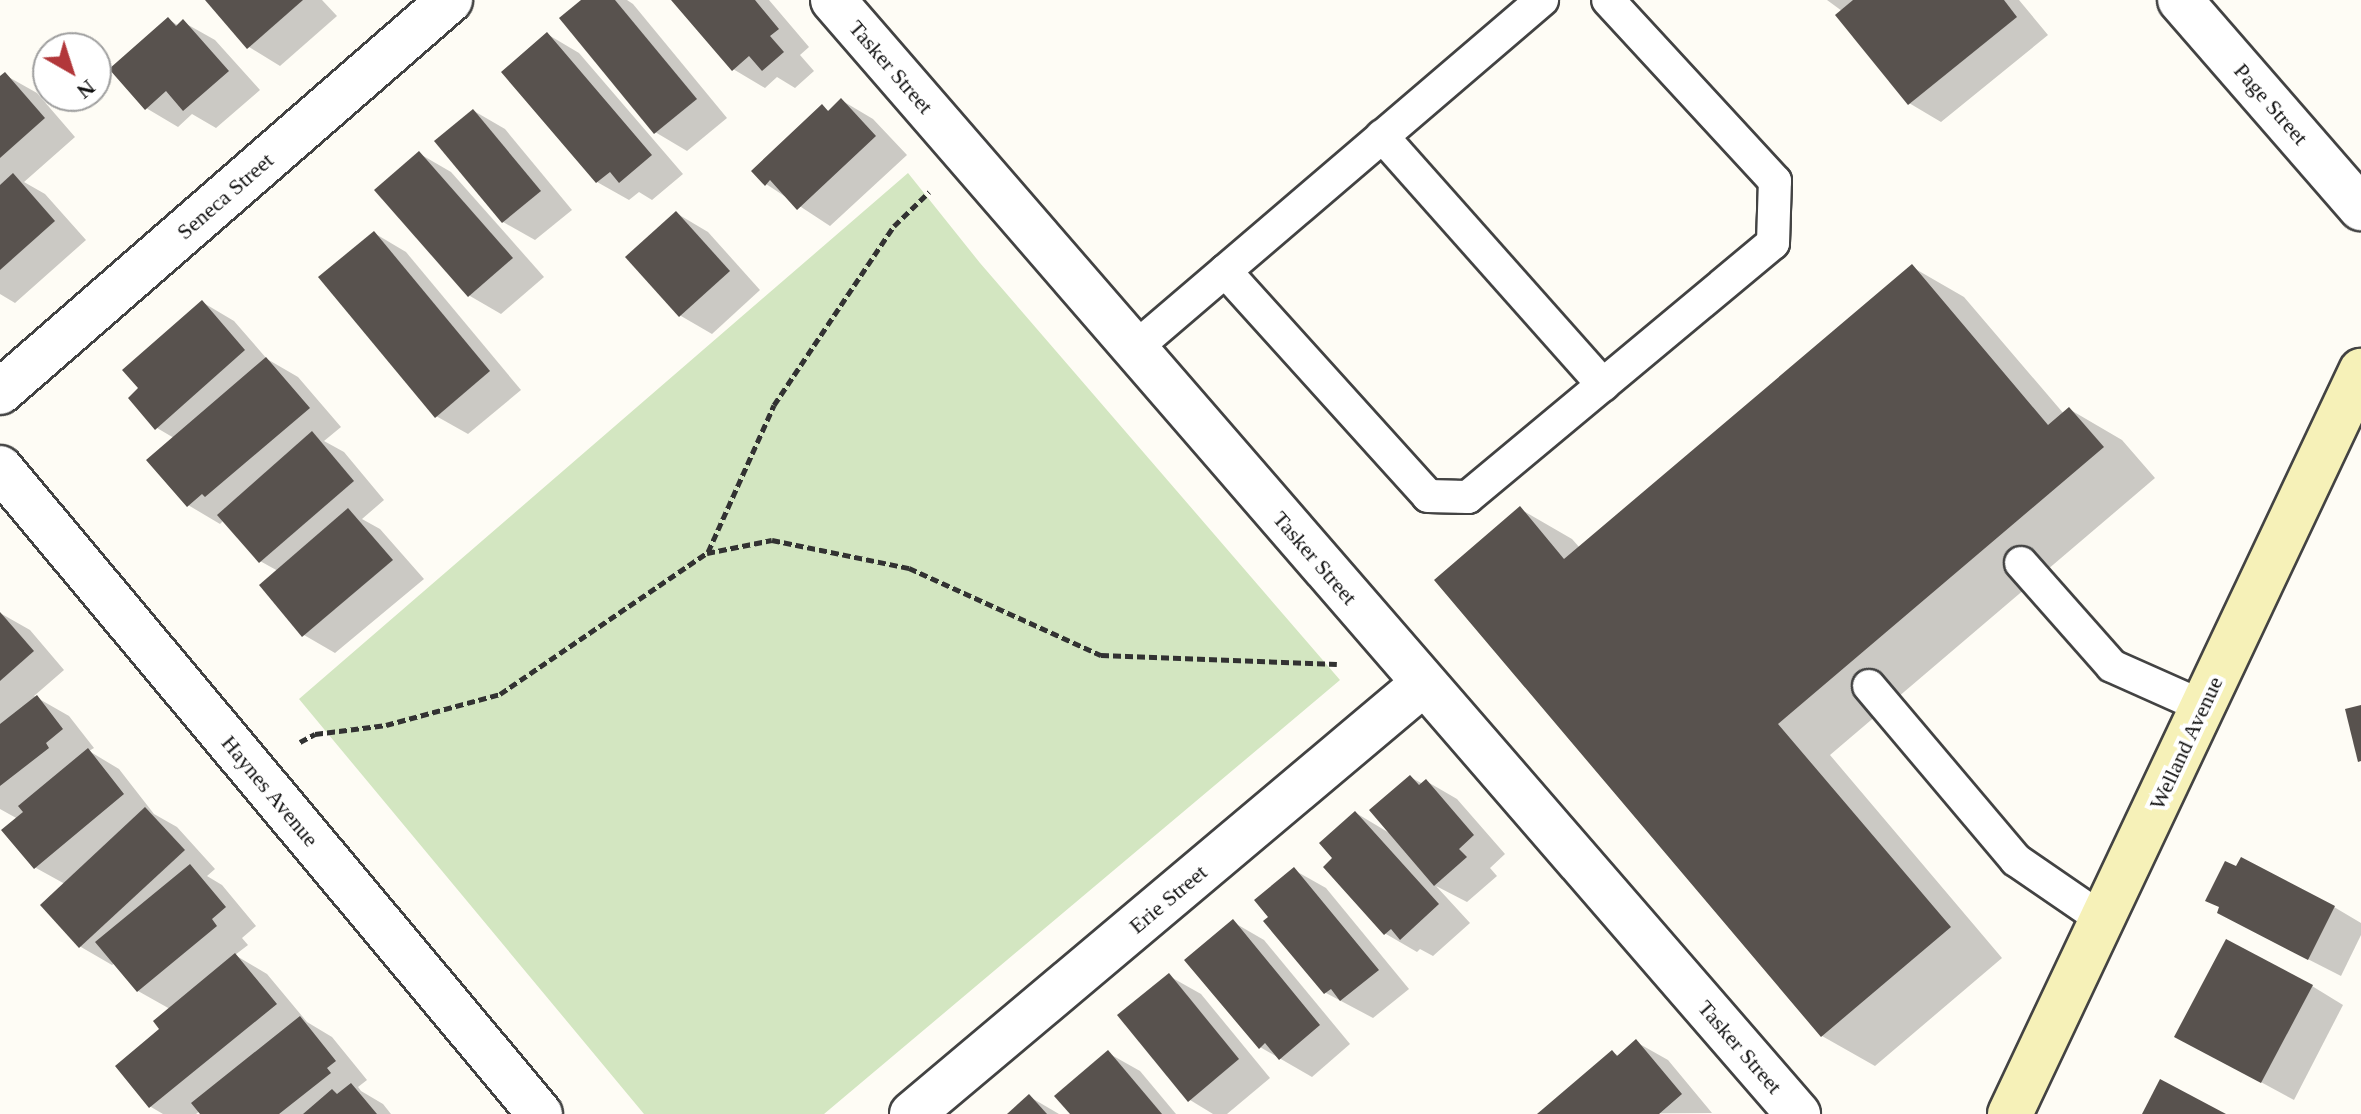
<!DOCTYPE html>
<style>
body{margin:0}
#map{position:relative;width:2361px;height:1114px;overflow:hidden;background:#fefcf5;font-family:"Times New Roman",serif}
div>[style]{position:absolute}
.green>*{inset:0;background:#d3e6c1}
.shadow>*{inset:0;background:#0003}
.building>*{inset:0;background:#58524e}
.path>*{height:5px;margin-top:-2.5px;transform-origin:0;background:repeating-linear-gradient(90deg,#323232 0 8px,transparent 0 12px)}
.roads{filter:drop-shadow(2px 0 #434343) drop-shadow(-2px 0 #434343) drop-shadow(0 2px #434343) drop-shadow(0 -2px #434343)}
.lane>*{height:32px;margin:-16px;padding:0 16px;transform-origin:16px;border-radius:16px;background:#fff}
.street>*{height:44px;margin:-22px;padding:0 22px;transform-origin:22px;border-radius:22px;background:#fff}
.secondary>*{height:44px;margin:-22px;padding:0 22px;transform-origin:22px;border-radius:22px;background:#f6f1b8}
span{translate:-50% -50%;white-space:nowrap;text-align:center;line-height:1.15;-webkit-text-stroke:8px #fff;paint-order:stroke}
.street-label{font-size:22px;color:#101010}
.north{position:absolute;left:32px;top:32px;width:80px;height:80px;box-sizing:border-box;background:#fff;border:2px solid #9f9f9f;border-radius:50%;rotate:141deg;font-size:22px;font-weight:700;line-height:32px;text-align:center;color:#101010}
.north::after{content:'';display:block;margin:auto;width:28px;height:36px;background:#b2373a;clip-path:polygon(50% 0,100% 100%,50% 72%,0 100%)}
</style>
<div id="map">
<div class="green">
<i style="clip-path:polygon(908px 173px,980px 263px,1340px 680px,824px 1114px,644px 1114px,299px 699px)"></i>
</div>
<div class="shadow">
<i style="clip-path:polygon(207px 0,322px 0,337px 16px,280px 66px,249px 47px)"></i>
<i style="clip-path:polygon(584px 0,627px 0,633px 4px,727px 118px,687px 151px,655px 132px)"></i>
<i style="clip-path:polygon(674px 0,769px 0,809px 47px,800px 55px,814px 71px,795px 88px,777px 77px,765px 88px,733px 69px)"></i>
<i style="clip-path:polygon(1827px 0,2019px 0,2048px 35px,1941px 122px,1909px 103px,1842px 11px)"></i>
<i style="clip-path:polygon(168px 19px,179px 26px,183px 22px,215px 40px,260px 90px,216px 128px,192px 114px,178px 127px,146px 108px)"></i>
<i style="clip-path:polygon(547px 34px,579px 53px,683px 174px,652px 200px,639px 192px,629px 200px,597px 182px)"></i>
<i style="clip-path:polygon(5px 75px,37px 93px,75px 137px,24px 182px,45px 194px,86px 240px,15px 303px,0 294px,0 79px)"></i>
<i style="clip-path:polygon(841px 100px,873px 119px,907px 155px,830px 226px,766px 184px,822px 107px,830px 112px)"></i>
<i style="clip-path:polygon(474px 111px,505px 129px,572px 210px,535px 240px,503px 222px)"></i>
<i style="clip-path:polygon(420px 154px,451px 172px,544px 277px,501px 314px,470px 296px)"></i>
<i style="clip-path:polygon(676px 213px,708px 232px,760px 290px,712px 334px,681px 316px)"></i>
<i style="clip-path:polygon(374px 233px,406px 252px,521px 390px,468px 434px,436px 416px)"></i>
<i style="clip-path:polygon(1912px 267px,1964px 297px,2064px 414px,2069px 409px,2122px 440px,2155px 478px,1830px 755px,2002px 958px,1875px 1066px,1822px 1036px,1520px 509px,1572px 539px,1580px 548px)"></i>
<i style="clip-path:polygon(202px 302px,234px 321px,267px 359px,298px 377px,341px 427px,324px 441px,344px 452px,384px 500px,362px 519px,380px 529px,424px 579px,335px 653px,304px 635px,278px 571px,260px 561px,224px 520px,220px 524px,188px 505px,174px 438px,157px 428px,141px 388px)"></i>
<i style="clip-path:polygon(0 613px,30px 630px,64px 670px,34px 696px,69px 716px,94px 748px,89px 751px,119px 769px,154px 814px,177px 827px,215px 869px,207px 876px,222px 885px,256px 926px,242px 938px,248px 945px,235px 955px,267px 974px,307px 1022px,332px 1037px,367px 1080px,358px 1087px,361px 1091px,383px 1104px,391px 1114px,203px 1114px,200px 1111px,196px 1114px,163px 1114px,151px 1107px,118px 1066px,162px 1029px,170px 1009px,138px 991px,115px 963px,112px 965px,81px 947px,43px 905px,65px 884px,36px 868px,4px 830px,18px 819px,0 809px)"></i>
<i style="clip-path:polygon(1410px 777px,1423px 784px,1426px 781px,1457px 799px,1505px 854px,1490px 868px,1497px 876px,1467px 902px,1436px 886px,1470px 923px,1433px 956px,1420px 949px,1417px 952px,1386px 934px,1326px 867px,1335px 858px,1356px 813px,1391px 834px)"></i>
<i style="clip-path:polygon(1294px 870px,1326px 888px,1409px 989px,1373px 1018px,1326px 993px)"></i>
<i style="clip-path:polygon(2334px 907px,2361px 923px,2361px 935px,2341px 976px,2251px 930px)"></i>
<i style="clip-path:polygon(1233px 922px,1264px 940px,1350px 1044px,1312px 1077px,1260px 1047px)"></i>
<i style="clip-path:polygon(1169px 976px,1201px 994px,1270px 1078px,1227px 1114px,1213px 1114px,1190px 1100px)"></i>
<i style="clip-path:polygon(2312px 986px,2343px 1005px,2294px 1100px,2209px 1054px)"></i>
<i style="clip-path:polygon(1636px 1042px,1668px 1060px,1712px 1113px,1540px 1114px,1612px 1052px,1619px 1056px)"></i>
<i style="clip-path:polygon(1108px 1053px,1140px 1071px,1176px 1114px,1072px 1114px)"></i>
<i style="clip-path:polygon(1030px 1097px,1059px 1114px,1010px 1114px)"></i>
</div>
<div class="building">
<i style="clip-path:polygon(205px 0,303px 0,247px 49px)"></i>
<i style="clip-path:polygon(581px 0,615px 0,697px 99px,654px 134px,559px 18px)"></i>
<i style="clip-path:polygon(671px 0,755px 0,779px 29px,770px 36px,784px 52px,762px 71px,749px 56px,732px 71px)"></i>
<i style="clip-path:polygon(1853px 0,2004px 0,2017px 17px,1908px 105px,1835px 15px)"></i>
<i style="clip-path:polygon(168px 17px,176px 26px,183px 19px,229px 71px,183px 111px,166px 91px,145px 110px,109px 69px)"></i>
<i style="clip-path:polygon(547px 32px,652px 155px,619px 183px,610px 172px,596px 183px,501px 72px)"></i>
<i style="clip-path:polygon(5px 72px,45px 118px,0 158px,0 76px)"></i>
<i style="clip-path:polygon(841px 98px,876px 136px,797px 210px,770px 180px,765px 186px,751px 171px,822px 104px,828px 111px)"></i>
<i style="clip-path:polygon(473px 109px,541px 191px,502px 223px,434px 141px)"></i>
<i style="clip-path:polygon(419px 151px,513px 258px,468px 297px,374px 190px)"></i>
<i style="clip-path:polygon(13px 173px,55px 221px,0 270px,0 185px)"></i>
<i style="clip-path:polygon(676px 211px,730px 271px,679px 317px,625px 257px)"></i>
<i style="clip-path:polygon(374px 231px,490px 371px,435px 418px,318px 277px)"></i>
<i style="clip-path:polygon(1912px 264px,2048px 425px,2069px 407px,2104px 447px,1778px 724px,1951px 927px,1821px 1037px,1434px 580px,1520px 506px,1564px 559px)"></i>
<i style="clip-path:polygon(202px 300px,245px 350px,155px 430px,128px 398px,138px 388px,122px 370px)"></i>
<i style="clip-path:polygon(266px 357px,310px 408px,205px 497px,202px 494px,187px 507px,146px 460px)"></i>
<i style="clip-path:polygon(312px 431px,354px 481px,259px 563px,217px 515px)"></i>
<i style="clip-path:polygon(348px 508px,393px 560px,302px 637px,259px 585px)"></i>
<i style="clip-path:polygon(0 612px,34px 651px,0 681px)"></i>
<i style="clip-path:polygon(37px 695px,63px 729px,46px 743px,49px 748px,0 786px,0 724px)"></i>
<i style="clip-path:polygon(2361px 705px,2361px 761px,2358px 762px,2345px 709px)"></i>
<i style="clip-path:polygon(88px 748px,124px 794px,34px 869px,1px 830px,23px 812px,18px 806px)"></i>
<i style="clip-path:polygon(1410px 775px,1419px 785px,1426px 779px,1474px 835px,1459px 849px,1467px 857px,1434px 886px,1369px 810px)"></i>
<i style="clip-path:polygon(145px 807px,185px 850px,79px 948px,40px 905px)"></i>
<i style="clip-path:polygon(1355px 811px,1439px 904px,1400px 940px,1391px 929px,1384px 935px,1323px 867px,1332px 858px,1319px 843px)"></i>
<i style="clip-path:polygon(2241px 857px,2335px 906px,2308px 960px,2217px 913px,2219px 907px,2205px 901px,2225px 861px,2236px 866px)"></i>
<i style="clip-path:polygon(190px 864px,226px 907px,212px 919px,217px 926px,137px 992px,95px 942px)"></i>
<i style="clip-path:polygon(1294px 867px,1379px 970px,1340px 1001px,1331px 989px,1324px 994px,1263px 921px,1268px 917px,1254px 900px)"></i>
<i style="clip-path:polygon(1233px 919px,1320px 1025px,1279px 1060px,1265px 1043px,1259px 1049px,1184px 960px)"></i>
<i style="clip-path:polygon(2226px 939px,2313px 985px,2261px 1083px,2174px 1037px)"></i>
<i style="clip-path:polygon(235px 953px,277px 1004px,149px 1108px,115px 1066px,159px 1029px,153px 1021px)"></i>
<i style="clip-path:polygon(1169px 973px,1239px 1059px,1188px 1102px,1117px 1015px)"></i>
<i style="clip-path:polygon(300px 1016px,336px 1061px,327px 1068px,331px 1073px,279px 1114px,200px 1114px,191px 1103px)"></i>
<i style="clip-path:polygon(1636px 1039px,1682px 1094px,1659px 1114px,1537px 1114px,1612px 1050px,1617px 1056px)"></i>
<i style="clip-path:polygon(1108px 1050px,1162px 1114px,1070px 1114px,1054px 1096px)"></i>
<i style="clip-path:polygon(2160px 1079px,2226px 1114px,2142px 1114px)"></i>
<i style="clip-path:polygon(351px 1083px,377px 1114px,303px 1114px,332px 1089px,337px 1094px)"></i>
<i style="clip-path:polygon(1029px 1094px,1047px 1114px,1007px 1114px)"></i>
</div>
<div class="path">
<i style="left:708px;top:552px;width:161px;rotate:-65.8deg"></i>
<i style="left:774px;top:405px;width:216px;rotate:-56.2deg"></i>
<i style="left:894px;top:226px;width:49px;rotate:-44.2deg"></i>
<i style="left:300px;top:742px;width:17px;rotate:-28deg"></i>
<i style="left:315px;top:734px;width:72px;rotate:-7.2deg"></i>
<i style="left:386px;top:725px;width:118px;rotate:-15.2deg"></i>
<i style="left:500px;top:694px;width:250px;rotate:-34.3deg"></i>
<i style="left:707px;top:553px;width:66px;rotate:-11.3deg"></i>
<i style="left:772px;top:540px;width:140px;rotate:11.6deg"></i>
<i style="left:909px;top:568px;width:211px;rotate:24.4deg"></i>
<i style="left:1101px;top:655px;width:236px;rotate:2.2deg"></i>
</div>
<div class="roads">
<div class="lane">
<i style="left:1382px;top:136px;width:333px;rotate:48.4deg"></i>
<i style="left:1225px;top:271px;width:303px;rotate:47.9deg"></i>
<i style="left:1428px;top:496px;width:40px;rotate:1.4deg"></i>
<i style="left:1468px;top:497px;width:397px;rotate:-39.8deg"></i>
<i style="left:1773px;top:243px;width:62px;rotate:-88.2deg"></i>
<i style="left:1775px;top:181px;width:246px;rotate:-132.7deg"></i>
<i style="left:1134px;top:349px;width:537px;rotate:-40.54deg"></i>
<i style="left:2021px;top:563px;width:137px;rotate:48.5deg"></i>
<i style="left:2112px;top:666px;width:101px;rotate:24deg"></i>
<i style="left:1869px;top:686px;width:228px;rotate:49.8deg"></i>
<i style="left:2016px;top:860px;width:104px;rotate:34.5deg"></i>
</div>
<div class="street">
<i style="left:833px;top:0;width:1474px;rotate:49.1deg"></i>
<i style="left:2180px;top:0;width:276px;rotate:49deg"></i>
<i style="left:0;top:392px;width:597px;rotate:-41.06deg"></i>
<i style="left:0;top:468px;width:842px;rotate:50.11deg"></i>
<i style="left:912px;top:1114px;width:668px;rotate:-40.08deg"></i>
</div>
<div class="secondary">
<i style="left:2010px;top:1114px;width:822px;rotate:-64.71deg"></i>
</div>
</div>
<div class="street-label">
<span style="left:891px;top:67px;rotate:49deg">Tasker Street</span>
<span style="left:2271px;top:104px;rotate:49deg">Page Street</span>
<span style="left:225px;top:196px;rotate:-41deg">Seneca Street</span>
<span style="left:1315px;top:558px;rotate:49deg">Tasker Street</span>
<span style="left:2186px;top:743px;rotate:-65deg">Welland Avenue</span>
<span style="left:270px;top:791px;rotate:50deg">Haynes Avenue</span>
<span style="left:1168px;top:899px;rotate:-40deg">Erie Street</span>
<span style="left:1740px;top:1047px;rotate:49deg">Tasker Street</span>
</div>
<div class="north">N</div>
</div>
